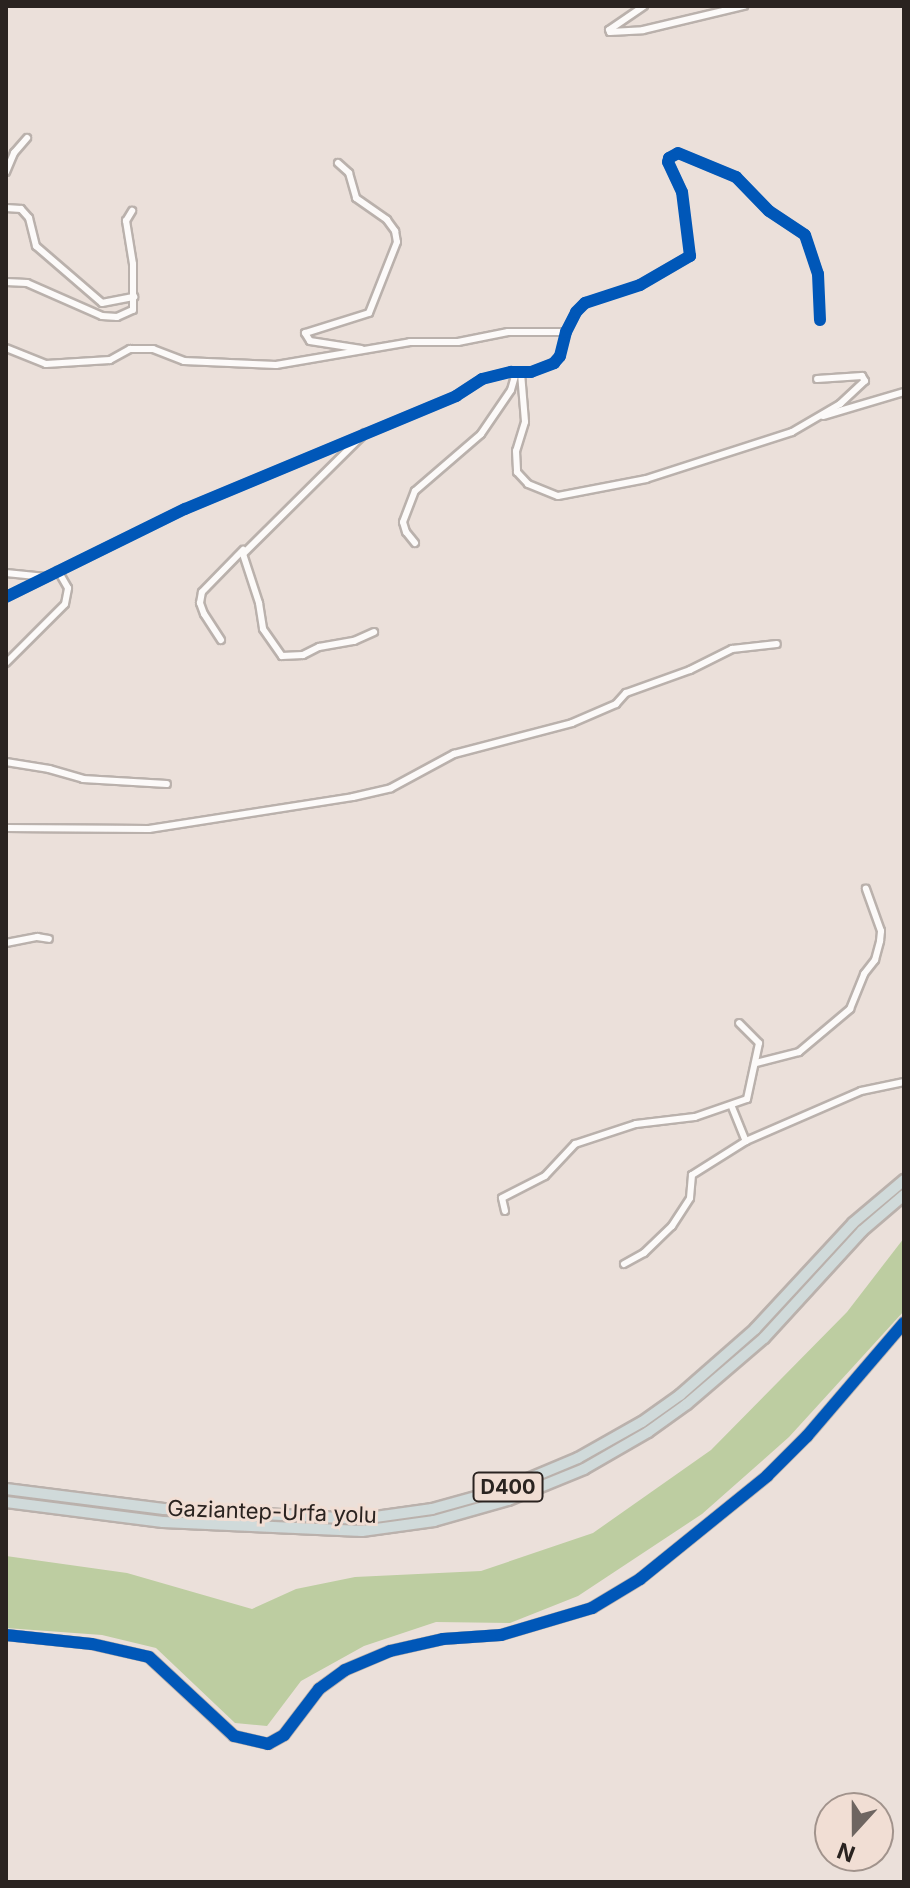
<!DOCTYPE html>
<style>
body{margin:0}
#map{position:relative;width:910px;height:1888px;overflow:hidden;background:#ebe0da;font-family:Inter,sans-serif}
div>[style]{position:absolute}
.green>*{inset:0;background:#bdcda1}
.roads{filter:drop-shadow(2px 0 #bab1ac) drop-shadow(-2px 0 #bab1ac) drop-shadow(0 2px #bab1ac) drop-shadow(0 -2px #bab1ac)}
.minor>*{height:6px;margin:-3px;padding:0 3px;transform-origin:3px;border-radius:3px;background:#fcfaf9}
.tertiary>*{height:8px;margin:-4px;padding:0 4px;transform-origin:4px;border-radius:4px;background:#fcfaf9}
.trunk>*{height:10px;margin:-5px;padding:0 5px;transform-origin:5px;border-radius:5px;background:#d0dada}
.cycleway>*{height:12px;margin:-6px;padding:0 6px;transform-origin:6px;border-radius:6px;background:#0057b8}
span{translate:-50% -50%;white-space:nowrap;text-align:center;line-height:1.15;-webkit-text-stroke:6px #f1ded4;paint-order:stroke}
.shield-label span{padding:2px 6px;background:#f1ded4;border:2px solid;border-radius:6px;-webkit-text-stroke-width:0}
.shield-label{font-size:20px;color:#2a2320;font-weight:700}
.street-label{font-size:22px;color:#2a2320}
.frame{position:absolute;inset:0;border:8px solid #2a2320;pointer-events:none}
.north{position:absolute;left:814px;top:1792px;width:80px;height:80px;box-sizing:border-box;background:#f1ded4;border:2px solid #a1938c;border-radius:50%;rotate:201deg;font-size:22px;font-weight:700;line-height:32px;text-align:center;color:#2a2320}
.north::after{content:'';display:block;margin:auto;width:28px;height:36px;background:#6e6561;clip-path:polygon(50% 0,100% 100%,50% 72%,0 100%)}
</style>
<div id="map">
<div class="green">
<i style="clip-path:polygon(904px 1238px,904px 1311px,789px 1437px,702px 1514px,578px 1596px,510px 1623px,436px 1622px,364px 1646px,301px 1681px,267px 1726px,235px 1723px,156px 1648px,102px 1635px,6px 1628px,6px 1556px,127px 1573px,252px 1609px,296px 1589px,355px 1577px,481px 1571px,593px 1533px,711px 1450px,847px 1312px)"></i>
</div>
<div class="roads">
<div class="minor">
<i style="left:644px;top:6px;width:42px;rotate:145.6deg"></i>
<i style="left:609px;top:30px;width:2px;rotate:63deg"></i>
<i style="left:610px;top:32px;width:33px;rotate:-3deg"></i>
<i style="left:643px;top:30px;width:104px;rotate:-13.4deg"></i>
<i style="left:338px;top:163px;width:15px;rotate:42deg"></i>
<i style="left:349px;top:173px;width:26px;rotate:74deg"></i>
<i style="left:356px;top:198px;width:38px;rotate:35deg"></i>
<i style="left:387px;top:220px;width:14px;rotate:54deg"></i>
<i style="left:395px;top:231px;width:11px;rotate:80deg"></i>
<i style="left:397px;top:242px;width:76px;rotate:111.5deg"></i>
<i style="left:369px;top:313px;width:67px;rotate:162.6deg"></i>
<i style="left:305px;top:333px;width:9px;rotate:58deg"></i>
<i style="left:310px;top:341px;width:52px;rotate:8.9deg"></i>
<i style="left:6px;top:172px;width:21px;rotate:-67deg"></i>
<i style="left:14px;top:153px;width:20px;rotate:-49deg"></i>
<i style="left:6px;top:208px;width:15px;rotate:4deg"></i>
<i style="left:21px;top:209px;width:12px;rotate:48deg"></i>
<i style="left:29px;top:218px;width:29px;rotate:76deg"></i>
<i style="left:36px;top:246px;width:87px;rotate:40.8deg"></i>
<i style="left:102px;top:303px;width:33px;rotate:-11deg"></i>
<i style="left:6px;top:282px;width:21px;rotate:3deg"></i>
<i style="left:27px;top:283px;width:82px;rotate:23.7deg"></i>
<i style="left:102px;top:316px;width:15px;rotate:4deg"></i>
<i style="left:117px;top:317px;width:17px;rotate:-24deg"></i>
<i style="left:133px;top:310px;width:46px;rotate:-90deg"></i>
<i style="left:133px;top:264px;width:44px;rotate:-99.2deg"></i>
<i style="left:126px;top:221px;width:12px;rotate:-59deg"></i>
<i style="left:6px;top:348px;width:43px;rotate:21.8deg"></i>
<i style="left:46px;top:364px;width:64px;rotate:-3.6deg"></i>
<i style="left:110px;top:360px;width:23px;rotate:-29deg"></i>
<i style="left:130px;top:349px;width:23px"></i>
<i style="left:153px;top:349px;width:33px;rotate:21deg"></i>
<i style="left:184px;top:361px;width:92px;rotate:2.5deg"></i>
<i style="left:276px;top:365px;width:136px;rotate:-9.7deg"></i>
<i style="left:410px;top:342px;width:48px"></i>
<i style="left:458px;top:342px;width:51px;rotate:-11.3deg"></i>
<i style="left:508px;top:332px;width:58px"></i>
<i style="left:521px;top:373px;width:49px;rotate:85.3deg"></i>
<i style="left:525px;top:422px;width:30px;rotate:107deg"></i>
<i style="left:516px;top:451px;width:21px;rotate:87deg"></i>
<i style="left:517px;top:472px;width:16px;rotate:47deg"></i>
<i style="left:528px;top:484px;width:32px;rotate:22deg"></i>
<i style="left:558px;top:496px;width:90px;rotate:-10.9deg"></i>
<i style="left:646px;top:479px;width:153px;rotate:-17.8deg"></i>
<i style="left:792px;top:432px;width:56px;rotate:-30.3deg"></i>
<i style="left:840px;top:404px;width:34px;rotate:-43deg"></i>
<i style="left:865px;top:381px;width:6px;rotate:-121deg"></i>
<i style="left:862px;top:376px;width:45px;rotate:176.2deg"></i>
<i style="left:823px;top:416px;width:84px;rotate:-16.5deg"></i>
<i style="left:365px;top:433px;width:172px;rotate:135.2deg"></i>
<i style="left:243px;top:554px;width:52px;rotate:71.9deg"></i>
<i style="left:259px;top:603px;width:26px;rotate:81deg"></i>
<i style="left:263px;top:629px;width:33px;rotate:55deg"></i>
<i style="left:282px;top:656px;width:21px;rotate:-3deg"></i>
<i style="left:303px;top:655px;width:18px;rotate:-27deg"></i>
<i style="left:319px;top:647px;width:36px;rotate:-10deg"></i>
<i style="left:354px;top:641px;width:22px;rotate:-24deg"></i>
<i style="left:415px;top:543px;width:14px;rotate:-129deg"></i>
<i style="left:406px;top:532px;width:10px;rotate:-107deg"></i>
<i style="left:403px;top:522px;width:33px;rotate:-69deg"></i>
<i style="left:415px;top:491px;width:87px;rotate:-40.8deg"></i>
<i style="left:481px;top:434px;width:53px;rotate:-55.7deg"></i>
<i style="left:511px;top:390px;width:19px;rotate:-74deg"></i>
<i style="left:6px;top:573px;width:40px;rotate:5.7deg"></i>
<i style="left:6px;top:597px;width:199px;rotate:-26.2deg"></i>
<i style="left:185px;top:509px;width:294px;rotate:-22.6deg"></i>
<i style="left:456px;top:396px;width:31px;rotate:-33deg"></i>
<i style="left:482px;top:379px;width:30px;rotate:-14deg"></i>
<i style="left:511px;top:372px;width:20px"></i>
<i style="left:531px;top:372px;width:25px;rotate:-21deg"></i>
<i style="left:554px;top:363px;width:9px;rotate:-49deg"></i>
<i style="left:560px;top:356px;width:25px;rotate:-76deg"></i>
<i style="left:566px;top:332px;width:22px;rotate:-63deg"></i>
<i style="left:576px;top:312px;width:13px;rotate:-45deg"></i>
<i style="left:585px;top:303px;width:58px;rotate:-18.1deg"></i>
<i style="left:640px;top:285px;width:58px;rotate:-30.1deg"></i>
<i style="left:690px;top:256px;width:64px;rotate:-97.1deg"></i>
<i style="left:682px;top:192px;width:33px;rotate:-115deg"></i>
<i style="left:668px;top:162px;width:4px;rotate:-76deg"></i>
<i style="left:669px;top:158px;width:10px;rotate:-29deg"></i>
<i style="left:678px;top:153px;width:63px;rotate:22.5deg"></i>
<i style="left:736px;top:177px;width:47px;rotate:45.9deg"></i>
<i style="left:769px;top:211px;width:43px;rotate:33.7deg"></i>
<i style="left:805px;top:235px;width:41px;rotate:71.6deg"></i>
<i style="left:818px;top:274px;width:46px;rotate:87.5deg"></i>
<i style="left:221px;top:640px;width:31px;rotate:-123deg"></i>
<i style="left:204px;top:614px;width:12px;rotate:-110deg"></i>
<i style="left:200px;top:603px;width:11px;rotate:-80deg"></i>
<i style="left:202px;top:592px;width:59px;rotate:-45.7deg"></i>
<i style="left:6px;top:663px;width:83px;rotate:-45deg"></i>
<i style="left:65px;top:604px;width:16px;rotate:-79deg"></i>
<i style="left:68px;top:588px;width:20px;rotate:-120deg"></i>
<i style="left:6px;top:762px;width:44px;rotate:9.2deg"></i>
<i style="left:49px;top:769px;width:35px;rotate:16deg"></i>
<i style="left:83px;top:779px;width:84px;rotate:3.4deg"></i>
<i style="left:6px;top:828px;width:143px;rotate:0.4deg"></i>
<i style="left:149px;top:829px;width:206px;rotate:-8.9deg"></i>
<i style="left:353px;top:797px;width:39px;rotate:-13deg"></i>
<i style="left:391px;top:788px;width:72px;rotate:-28.4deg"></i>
<i style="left:454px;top:754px;width:122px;rotate:-14.7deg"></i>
<i style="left:572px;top:723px;width:48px;rotate:-23.4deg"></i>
<i style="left:616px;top:704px;width:15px;rotate:-48deg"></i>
<i style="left:626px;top:693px;width:68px;rotate:-19.8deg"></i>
<i style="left:690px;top:670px;width:47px;rotate:-26.6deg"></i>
<i style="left:732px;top:649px;width:45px;rotate:-6.3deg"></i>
<i style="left:6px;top:943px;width:32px;rotate:-11deg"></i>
<i style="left:37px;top:937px;width:12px;rotate:9deg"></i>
<i style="left:756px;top:1063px;width:44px;rotate:-14.3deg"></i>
<i style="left:799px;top:1052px;width:67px;rotate:-40.1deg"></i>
<i style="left:850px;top:1009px;width:38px;rotate:-68deg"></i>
<i style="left:864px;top:974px;width:18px;rotate:-52deg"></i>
<i style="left:875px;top:960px;width:20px;rotate:-75deg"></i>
<i style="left:880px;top:941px;width:10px;rotate:-84deg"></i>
<i style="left:881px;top:931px;width:45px;rotate:-109.7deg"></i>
<i style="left:732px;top:1107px;width:37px;rotate:68deg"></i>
<i style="left:746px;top:1141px;width:125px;rotate:-23.5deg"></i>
<i style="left:861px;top:1091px;width:44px;rotate:-11.8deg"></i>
<i style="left:505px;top:1211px;width:13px;rotate:-103deg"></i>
<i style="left:502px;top:1198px;width:48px;rotate:-27.1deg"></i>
<i style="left:545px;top:1176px;width:44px;rotate:-46.8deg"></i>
<i style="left:575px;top:1144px;width:64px;rotate:-18.2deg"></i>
<i style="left:636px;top:1124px;width:59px;rotate:-6.8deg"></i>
<i style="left:695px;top:1117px;width:55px;rotate:-19.1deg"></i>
<i style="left:747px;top:1099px;width:57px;rotate:-77.9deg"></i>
<i style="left:759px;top:1043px;width:28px;rotate:-135deg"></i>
<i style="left:624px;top:1264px;width:23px;rotate:-29deg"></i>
<i style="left:644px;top:1253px;width:39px;rotate:-44deg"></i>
<i style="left:672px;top:1226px;width:33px;rotate:-57deg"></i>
<i style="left:690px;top:1198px;width:23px;rotate:-85deg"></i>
<i style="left:692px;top:1175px;width:64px;rotate:-32.2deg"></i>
</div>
<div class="tertiary">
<i style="left:6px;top:1635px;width:86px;rotate:6deg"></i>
<i style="left:92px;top:1644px;width:58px;rotate:12.8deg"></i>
<i style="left:149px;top:1657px;width:116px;rotate:42.9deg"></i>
<i style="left:234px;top:1736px;width:35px;rotate:13deg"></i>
<i style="left:268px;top:1744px;width:18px;rotate:-29deg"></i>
<i style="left:284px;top:1735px;width:58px;rotate:-52.7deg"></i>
<i style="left:319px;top:1689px;width:32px;rotate:-36deg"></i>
<i style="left:345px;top:1670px;width:49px;rotate:-22.9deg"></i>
<i style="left:390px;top:1651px;width:54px;rotate:-12.8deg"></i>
<i style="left:443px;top:1639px;width:58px;rotate:-3.9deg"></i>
<i style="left:501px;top:1635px;width:95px;rotate:-16.5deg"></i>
<i style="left:592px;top:1608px;width:56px;rotate:-31.1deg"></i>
<i style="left:640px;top:1579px;width:164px;rotate:-39deg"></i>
<i style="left:767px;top:1476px;width:57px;rotate:-45deg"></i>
<i style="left:807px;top:1436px;width:149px;rotate:-49.4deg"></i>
</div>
<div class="trunk">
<i style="left:6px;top:1489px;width:159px;rotate:7.2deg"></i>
<i style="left:164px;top:1509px;width:197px;rotate:2.9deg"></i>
<i style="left:361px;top:1519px;width:72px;rotate:-8deg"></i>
<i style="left:432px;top:1509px;width:75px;rotate:-15.5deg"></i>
<i style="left:504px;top:1489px;width:80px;rotate:-22.7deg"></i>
<i style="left:578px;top:1458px;width:73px;rotate:-29.4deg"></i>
<i style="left:642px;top:1422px;width:47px;rotate:-35.4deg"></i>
<i style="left:680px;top:1395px;width:100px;rotate:-41.3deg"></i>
<i style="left:755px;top:1329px;width:144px;rotate:-47.2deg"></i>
<i style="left:853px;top:1223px;width:67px;rotate:-40.1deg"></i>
<i style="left:6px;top:1502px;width:158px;rotate:7.3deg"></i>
<i style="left:163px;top:1522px;width:199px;rotate:2.6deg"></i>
<i style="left:362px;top:1531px;width:73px;rotate:-7.9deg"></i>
<i style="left:434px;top:1521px;width:77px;rotate:-15.8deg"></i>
<i style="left:508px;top:1500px;width:82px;rotate:-22.2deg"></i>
<i style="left:584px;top:1469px;width:74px;rotate:-30deg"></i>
<i style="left:648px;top:1432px;width:48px;rotate:-35.7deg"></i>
<i style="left:687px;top:1404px;width:101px;rotate:-40.6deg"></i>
<i style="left:764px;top:1338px;width:145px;rotate:-47.5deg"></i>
<i style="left:862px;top:1231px;width:55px;rotate:-40.6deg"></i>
</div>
</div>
<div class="cycleway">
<i style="left:6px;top:597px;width:199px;rotate:-26.2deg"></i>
<i style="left:185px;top:509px;width:294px;rotate:-22.6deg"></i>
<i style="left:456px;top:396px;width:31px;rotate:-33deg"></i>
<i style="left:482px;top:379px;width:30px;rotate:-14deg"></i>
<i style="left:511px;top:372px;width:20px"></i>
<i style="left:531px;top:372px;width:25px;rotate:-21deg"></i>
<i style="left:554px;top:363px;width:9px;rotate:-49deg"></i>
<i style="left:560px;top:356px;width:25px;rotate:-76deg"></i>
<i style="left:566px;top:332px;width:22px;rotate:-63deg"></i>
<i style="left:576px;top:312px;width:13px;rotate:-45deg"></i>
<i style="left:585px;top:303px;width:58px;rotate:-18.1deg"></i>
<i style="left:640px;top:285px;width:58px;rotate:-30.1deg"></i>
<i style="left:690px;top:256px;width:64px;rotate:-97.1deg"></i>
<i style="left:682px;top:192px;width:33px;rotate:-115deg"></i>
<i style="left:668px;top:162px;width:4px;rotate:-76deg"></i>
<i style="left:669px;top:158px;width:10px;rotate:-29deg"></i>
<i style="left:678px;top:153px;width:63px;rotate:22.5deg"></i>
<i style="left:736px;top:177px;width:47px;rotate:45.9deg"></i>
<i style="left:769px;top:211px;width:43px;rotate:33.7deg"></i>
<i style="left:805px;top:235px;width:41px;rotate:71.6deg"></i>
<i style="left:818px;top:274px;width:46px;rotate:87.5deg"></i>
<i style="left:6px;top:1635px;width:86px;rotate:6deg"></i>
<i style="left:92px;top:1644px;width:58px;rotate:12.8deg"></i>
<i style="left:149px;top:1657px;width:116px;rotate:42.9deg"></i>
<i style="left:234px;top:1736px;width:35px;rotate:13deg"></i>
<i style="left:268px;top:1744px;width:18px;rotate:-29deg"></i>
<i style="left:284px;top:1735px;width:58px;rotate:-52.7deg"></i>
<i style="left:319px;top:1689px;width:32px;rotate:-36deg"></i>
<i style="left:345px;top:1670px;width:49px;rotate:-22.9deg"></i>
<i style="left:390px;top:1651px;width:54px;rotate:-12.8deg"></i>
<i style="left:443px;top:1639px;width:58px;rotate:-3.9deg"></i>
<i style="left:501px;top:1635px;width:95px;rotate:-16.5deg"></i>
<i style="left:592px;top:1608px;width:56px;rotate:-31.1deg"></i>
<i style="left:640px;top:1579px;width:164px;rotate:-39deg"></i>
<i style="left:767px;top:1476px;width:57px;rotate:-45deg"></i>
<i style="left:807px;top:1436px;width:149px;rotate:-49.4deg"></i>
</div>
<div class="shield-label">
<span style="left:508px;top:1487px">D400</span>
</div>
<div class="street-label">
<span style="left:272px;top:1512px;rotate:2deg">Gaziantep-Urfa yolu</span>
</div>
<div class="frame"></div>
<div class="north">N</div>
</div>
